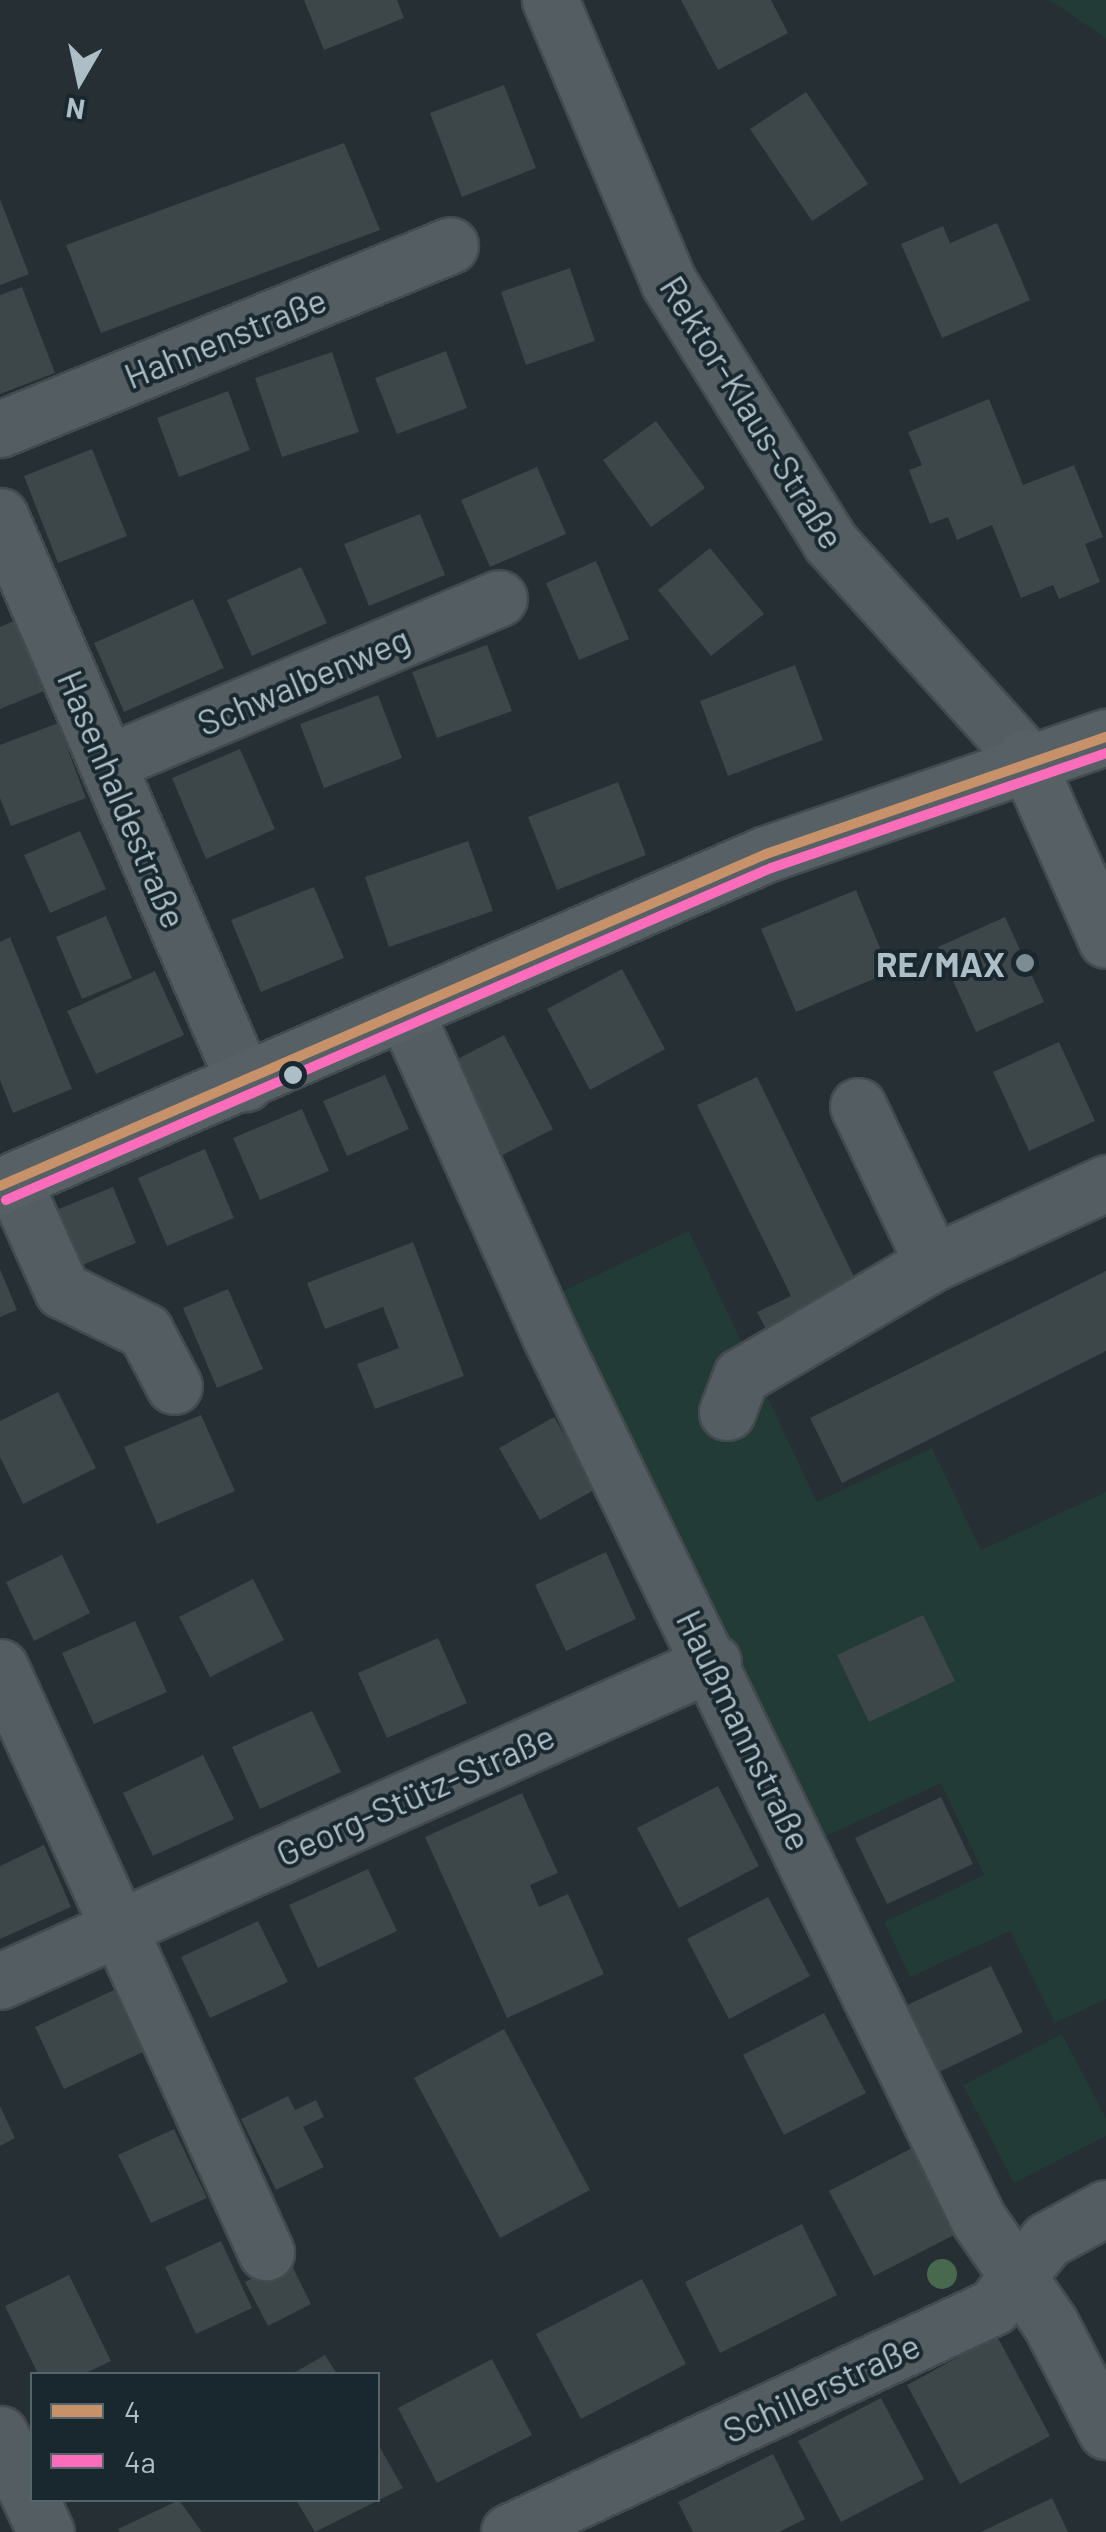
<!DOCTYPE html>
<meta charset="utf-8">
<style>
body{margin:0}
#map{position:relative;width:1106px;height:2532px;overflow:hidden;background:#252f34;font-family:Barlow,sans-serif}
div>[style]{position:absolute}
.green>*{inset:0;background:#223b37}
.building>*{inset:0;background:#3d4649}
.roads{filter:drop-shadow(2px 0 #434b4e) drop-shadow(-2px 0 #434b4e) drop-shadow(0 2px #434b4e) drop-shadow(0 -2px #434b4e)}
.minor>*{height:55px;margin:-27.5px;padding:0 27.5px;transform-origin:27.5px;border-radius:27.5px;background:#545d62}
.major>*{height:55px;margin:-27.5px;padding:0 27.5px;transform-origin:27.5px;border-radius:27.5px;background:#576064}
.bus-1>*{height:10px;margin:-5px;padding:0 5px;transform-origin:5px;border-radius:5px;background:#c7916a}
.bus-2>*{height:10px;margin:-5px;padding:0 5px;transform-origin:5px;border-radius:5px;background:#fb6dba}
.trees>*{width:30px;height:30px;margin:-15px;border-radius:50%;background:#49694e}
.dots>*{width:28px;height:28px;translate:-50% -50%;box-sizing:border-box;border:5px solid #19282e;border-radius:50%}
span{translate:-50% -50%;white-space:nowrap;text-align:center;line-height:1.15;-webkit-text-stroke:8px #19282e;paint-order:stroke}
.street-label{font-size:35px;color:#adbec6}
.poi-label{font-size:35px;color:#adbec6;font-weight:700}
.right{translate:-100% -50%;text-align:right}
.legend{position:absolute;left:30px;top:2372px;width:350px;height:130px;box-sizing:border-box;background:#19282e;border:2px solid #54646b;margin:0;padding:12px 18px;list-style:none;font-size:30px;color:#adbec6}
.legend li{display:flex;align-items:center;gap:20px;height:50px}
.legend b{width:50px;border:2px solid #54646b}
.north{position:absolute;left:30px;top:30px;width:100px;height:100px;-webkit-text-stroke:8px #19282e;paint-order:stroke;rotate:189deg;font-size:28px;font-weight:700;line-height:40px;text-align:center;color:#adbec6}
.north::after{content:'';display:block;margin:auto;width:35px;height:45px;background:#adbec6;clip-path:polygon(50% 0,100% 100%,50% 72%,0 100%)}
</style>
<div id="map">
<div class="green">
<i style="clip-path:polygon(1050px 0,1106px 0,1106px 39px,1101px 35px)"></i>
<i style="clip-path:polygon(689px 1231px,817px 1502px,932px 1448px,981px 1550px,1106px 1492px,1106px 1999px,1055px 2023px,1010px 1931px,910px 1977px,884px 1922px,984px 1875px,941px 1783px,813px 1842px,555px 1295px)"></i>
<i style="clip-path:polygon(1062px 2034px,1106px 2118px,1106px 2136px,1014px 2183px,963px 2085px)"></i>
</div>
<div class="building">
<i style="clip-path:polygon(304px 0,397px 0,404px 18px,324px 50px)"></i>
<i style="clip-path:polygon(681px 0,771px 0,788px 33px,718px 70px)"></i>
<i style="clip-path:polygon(504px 85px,536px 168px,462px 197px,430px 113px)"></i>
<i style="clip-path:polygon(806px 92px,868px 184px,812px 221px,750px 129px)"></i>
<i style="clip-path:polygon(344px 143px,380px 230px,101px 333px,66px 245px)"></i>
<i style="clip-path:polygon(0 199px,29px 274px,0 285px)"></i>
<i style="clip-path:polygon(997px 223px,1030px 300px,942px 338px,901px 244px,943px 226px,950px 243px)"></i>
<i style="clip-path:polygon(570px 268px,595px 341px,526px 365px,501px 292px)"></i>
<i style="clip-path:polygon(22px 287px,55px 373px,0 394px,0 295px)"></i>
<i style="clip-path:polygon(446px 351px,467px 408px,397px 434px,375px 378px)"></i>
<i style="clip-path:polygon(332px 352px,359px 432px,282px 457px,255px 378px)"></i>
<i style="clip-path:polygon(228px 391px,250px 450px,179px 477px,157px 418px)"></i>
<i style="clip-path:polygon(989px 399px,1023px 485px,1074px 465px,1103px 537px,1085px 544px,1100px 582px,1059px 599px,1053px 585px,1021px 598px,992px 525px,957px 540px,948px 517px,930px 524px,909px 470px,922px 465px,908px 432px)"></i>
<i style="clip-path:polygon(656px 421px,705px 488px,651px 527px,603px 460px)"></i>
<i style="clip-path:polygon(92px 449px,127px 536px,58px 563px,24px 476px)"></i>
<i style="clip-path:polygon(537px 467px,566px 534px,490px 567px,461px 500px)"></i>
<i style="clip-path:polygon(420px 514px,445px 575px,369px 606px,344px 544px)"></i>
<i style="clip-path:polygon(710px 548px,764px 614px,711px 656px,658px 590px)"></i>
<i style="clip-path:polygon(596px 561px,629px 639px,579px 660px,546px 583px)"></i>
<i style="clip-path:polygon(301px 567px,327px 623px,252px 656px,227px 600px)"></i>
<i style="clip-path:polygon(193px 599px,224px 668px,124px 712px,94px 643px)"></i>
<i style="clip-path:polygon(16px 620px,44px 691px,0 709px,0 627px)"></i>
<i style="clip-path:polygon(487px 645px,512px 711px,437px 738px,412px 672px)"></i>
<i style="clip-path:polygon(795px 665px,823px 740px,728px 776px,700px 701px)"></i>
<i style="clip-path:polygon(378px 695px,402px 758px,324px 788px,300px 724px)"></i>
<i style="clip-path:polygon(58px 723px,86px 798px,11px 826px,0 798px,0 745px)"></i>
<i style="clip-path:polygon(240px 749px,275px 829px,206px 859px,172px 778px)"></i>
<i style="clip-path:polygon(618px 782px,646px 855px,557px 890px,528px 817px)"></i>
<i style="clip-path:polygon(80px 831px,106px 889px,50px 913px,24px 855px)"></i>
<i style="clip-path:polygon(468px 841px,493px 911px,389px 947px,365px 877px)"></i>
<i style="clip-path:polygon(314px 887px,344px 958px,261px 992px,231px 920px)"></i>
<i style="clip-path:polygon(856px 890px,890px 972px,796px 1012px,761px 929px)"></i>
<i style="clip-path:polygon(106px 916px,132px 978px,82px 999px,56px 937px)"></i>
<i style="clip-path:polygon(1005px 917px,1044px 1002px,976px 1032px,938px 947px)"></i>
<i style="clip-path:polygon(10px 937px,72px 1089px,13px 1113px,0 1080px,0 942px)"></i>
<i style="clip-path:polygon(622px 969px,665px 1049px,590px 1090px,547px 1009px)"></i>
<i style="clip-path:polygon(155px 971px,184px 1035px,96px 1074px,67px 1011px)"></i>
<i style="clip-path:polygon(504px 1035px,553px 1129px,493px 1160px,444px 1066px)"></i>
<i style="clip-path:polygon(1059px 1042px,1095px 1121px,1029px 1151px,993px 1072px)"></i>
<i style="clip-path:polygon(385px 1075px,409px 1129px,347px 1156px,323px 1101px)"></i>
<i style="clip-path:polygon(757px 1077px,858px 1285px,766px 1329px,757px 1312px,791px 1296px,697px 1105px)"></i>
<i style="clip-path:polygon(302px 1109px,329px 1171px,260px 1200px,233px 1138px)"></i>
<i style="clip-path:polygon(205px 1149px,234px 1218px,167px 1246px,138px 1178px)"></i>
<i style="clip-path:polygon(113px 1187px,136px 1243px,65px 1272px,41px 1216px)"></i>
<i style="clip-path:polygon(413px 1242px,464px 1376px,375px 1409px,357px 1364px,399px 1348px,383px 1307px,325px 1329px,307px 1283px)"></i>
<i style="clip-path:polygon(0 1269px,17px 1310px,0 1317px)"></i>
<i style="clip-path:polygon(1106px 1271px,1106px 1351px,842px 1483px,810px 1418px)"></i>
<i style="clip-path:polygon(228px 1289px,263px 1369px,217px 1388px,183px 1308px)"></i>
<i style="clip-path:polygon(58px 1392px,96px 1468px,23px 1504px,0 1457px,0 1421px)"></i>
<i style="clip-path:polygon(201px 1415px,235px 1491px,157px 1524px,124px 1447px)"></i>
<i style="clip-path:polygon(554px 1417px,596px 1489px,540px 1520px,499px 1448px)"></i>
<i style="clip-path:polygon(606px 1552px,636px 1619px,566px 1651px,535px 1585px)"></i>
<i style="clip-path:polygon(62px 1555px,90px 1613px,34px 1641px,6px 1582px)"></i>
<i style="clip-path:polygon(253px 1579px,284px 1640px,210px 1677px,179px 1617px)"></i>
<i style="clip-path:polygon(923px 1615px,955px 1681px,869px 1722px,837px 1655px)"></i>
<i style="clip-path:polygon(135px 1621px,167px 1692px,94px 1724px,62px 1653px)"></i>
<i style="clip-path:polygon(438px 1638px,467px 1703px,387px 1738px,358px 1673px)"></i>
<i style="clip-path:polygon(312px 1711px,341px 1772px,260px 1809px,232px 1747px)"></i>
<i style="clip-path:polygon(203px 1755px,234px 1819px,153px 1856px,123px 1793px)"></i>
<i style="clip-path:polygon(718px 1786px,759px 1866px,679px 1908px,637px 1828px)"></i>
<i style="clip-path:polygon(522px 1793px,558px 1873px,530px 1885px,539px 1907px,568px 1894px,604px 1974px,507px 2018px,425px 1837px)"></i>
<i style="clip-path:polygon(941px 1797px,973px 1864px,887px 1904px,855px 1838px)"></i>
<i style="clip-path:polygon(44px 1845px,71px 1907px,0 1939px,0 1866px)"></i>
<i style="clip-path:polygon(368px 1869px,397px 1931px,318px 1968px,289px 1905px)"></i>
<i style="clip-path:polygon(768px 1897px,810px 1976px,729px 2019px,687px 1939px)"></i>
<i style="clip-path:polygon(258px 1921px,288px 1982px,210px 2018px,181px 1957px)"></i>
<i style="clip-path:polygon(991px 1966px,1023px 2032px,937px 2073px,905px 2006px)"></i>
<i style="clip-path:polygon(114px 1990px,143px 2052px,64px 2089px,35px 2027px)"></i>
<i style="clip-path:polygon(824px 2013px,866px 2093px,784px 2135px,743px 2055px)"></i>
<i style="clip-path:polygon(504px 2029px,590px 2190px,500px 2238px,414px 2078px)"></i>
<i style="clip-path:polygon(288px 2096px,295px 2110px,316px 2100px,324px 2117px,303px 2127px,324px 2167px,276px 2190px,241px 2119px)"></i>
<i style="clip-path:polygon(0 2106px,15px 2138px,0 2146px)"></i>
<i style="clip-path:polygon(174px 2129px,207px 2198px,151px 2223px,118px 2155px)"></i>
<i style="clip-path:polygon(916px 2146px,960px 2232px,874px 2276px,829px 2191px)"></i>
<i style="clip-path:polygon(802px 2224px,837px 2295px,720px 2353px,685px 2282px)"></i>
<i style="clip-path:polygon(221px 2241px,252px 2308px,196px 2334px,165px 2267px)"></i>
<i style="clip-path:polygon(289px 2260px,311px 2304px,268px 2326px,245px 2282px)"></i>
<i style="clip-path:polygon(69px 2275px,111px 2361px,84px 2374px,38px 2374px,5px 2306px)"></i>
<i style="clip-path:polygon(642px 2279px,686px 2364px,581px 2419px,536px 2334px)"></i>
<i style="clip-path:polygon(997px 2336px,1050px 2436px,960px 2484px,907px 2385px)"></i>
<i style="clip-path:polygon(325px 2355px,337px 2374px,292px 2374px)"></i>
<i style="clip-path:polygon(492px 2359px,532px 2435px,437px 2483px,398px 2408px)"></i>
<i style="clip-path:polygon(881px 2398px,924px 2479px,841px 2522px,798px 2441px)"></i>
<i style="clip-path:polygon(378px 2444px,403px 2488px,315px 2532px,296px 2500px,378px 2500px)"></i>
<i style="clip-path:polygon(773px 2454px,805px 2519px,779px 2532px,693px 2532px,678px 2502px)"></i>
<i style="clip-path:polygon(1052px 2498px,1068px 2532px,981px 2532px)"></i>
<i style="clip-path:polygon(179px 2500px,202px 2532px,120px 2532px,118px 2529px)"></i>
</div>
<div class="roads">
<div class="minor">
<i style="left:550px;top:0;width:307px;rotate:67.2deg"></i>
<i style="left:669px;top:283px;width:305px;rotate:58.1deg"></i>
<i style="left:830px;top:542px;width:290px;rotate:47.8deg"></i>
<i style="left:0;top:429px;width:486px;rotate:-22.2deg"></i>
<i style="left:0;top:516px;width:618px;rotate:66.63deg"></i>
<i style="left:107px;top:763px;width:425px;rotate:-22.8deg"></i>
<i style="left:407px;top:1016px;width:353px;rotate:65.9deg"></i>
<i style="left:551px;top:1338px;width:979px;rotate:64.14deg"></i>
<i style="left:978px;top:2219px;width:126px;rotate:55.3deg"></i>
<i style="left:1050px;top:2323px;width:122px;rotate:62.6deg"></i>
<i style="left:858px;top:1106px;width:174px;rotate:64.5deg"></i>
<i style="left:13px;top:1181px;width:120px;rotate:65.8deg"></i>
<i style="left:62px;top:1290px;width:93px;rotate:26.3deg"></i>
<i style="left:145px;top:1331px;width:62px;rotate:62.2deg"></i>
<i style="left:727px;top:1412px;width:39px;rotate:-69deg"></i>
<i style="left:741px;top:1376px;width:223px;rotate:-30.5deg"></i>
<i style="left:933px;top:1263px;width:191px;rotate:-24.8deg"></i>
<i style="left:0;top:1667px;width:643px;rotate:65.55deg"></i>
<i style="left:0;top:1981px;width:781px;rotate:-24.1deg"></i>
<i style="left:0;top:2434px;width:108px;rotate:64.9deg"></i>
<i style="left:509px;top:2532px;width:534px;rotate:-24.93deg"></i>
<i style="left:993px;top:2307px;width:86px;rotate:-51.1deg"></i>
<i style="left:1047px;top:2240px;width:67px;rotate:-28.5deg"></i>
</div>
<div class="major">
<i style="left:1025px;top:757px;width:200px;rotate:66.1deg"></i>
<i style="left:0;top:1186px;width:835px;rotate:-23.43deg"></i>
<i style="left:766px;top:854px;width:360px;rotate:-19deg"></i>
</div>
</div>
<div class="bus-1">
<i style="left:0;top:1186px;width:835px;rotate:-23.43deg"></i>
<i style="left:766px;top:854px;width:360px;rotate:-19deg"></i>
</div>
<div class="bus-2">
<i style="left:6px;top:1200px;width:834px;rotate:-23.46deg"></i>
<i style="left:771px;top:868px;width:354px;rotate:-18.9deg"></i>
</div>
<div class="trees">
<i style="left:942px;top:2274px"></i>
</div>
<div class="dots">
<i style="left:1025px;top:963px;background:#7d8c93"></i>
<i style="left:293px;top:1075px;background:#adbec6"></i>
</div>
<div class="street-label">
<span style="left:225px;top:337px;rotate:-22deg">Hahnenstraße</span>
<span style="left:753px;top:412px;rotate:58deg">Rektor-Klaus-Straße</span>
<span style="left:303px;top:680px;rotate:-23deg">Schwalbenweg</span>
<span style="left:123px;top:799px;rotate:67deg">Hasenhaldestraße</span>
<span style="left:745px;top:1730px;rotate:64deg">Haußmannstraße</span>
<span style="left:415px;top:1794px;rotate:-24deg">Georg-Stütz-Straße</span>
<span style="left:821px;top:2387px;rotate:-25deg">Schillerstraße</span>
</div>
<div class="poi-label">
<span class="right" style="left:1005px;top:963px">RE/MAX</span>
</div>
<ul class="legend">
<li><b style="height:12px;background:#c7916a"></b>4</li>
<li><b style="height:12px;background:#fb6dba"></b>4a</li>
</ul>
<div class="north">N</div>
</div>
